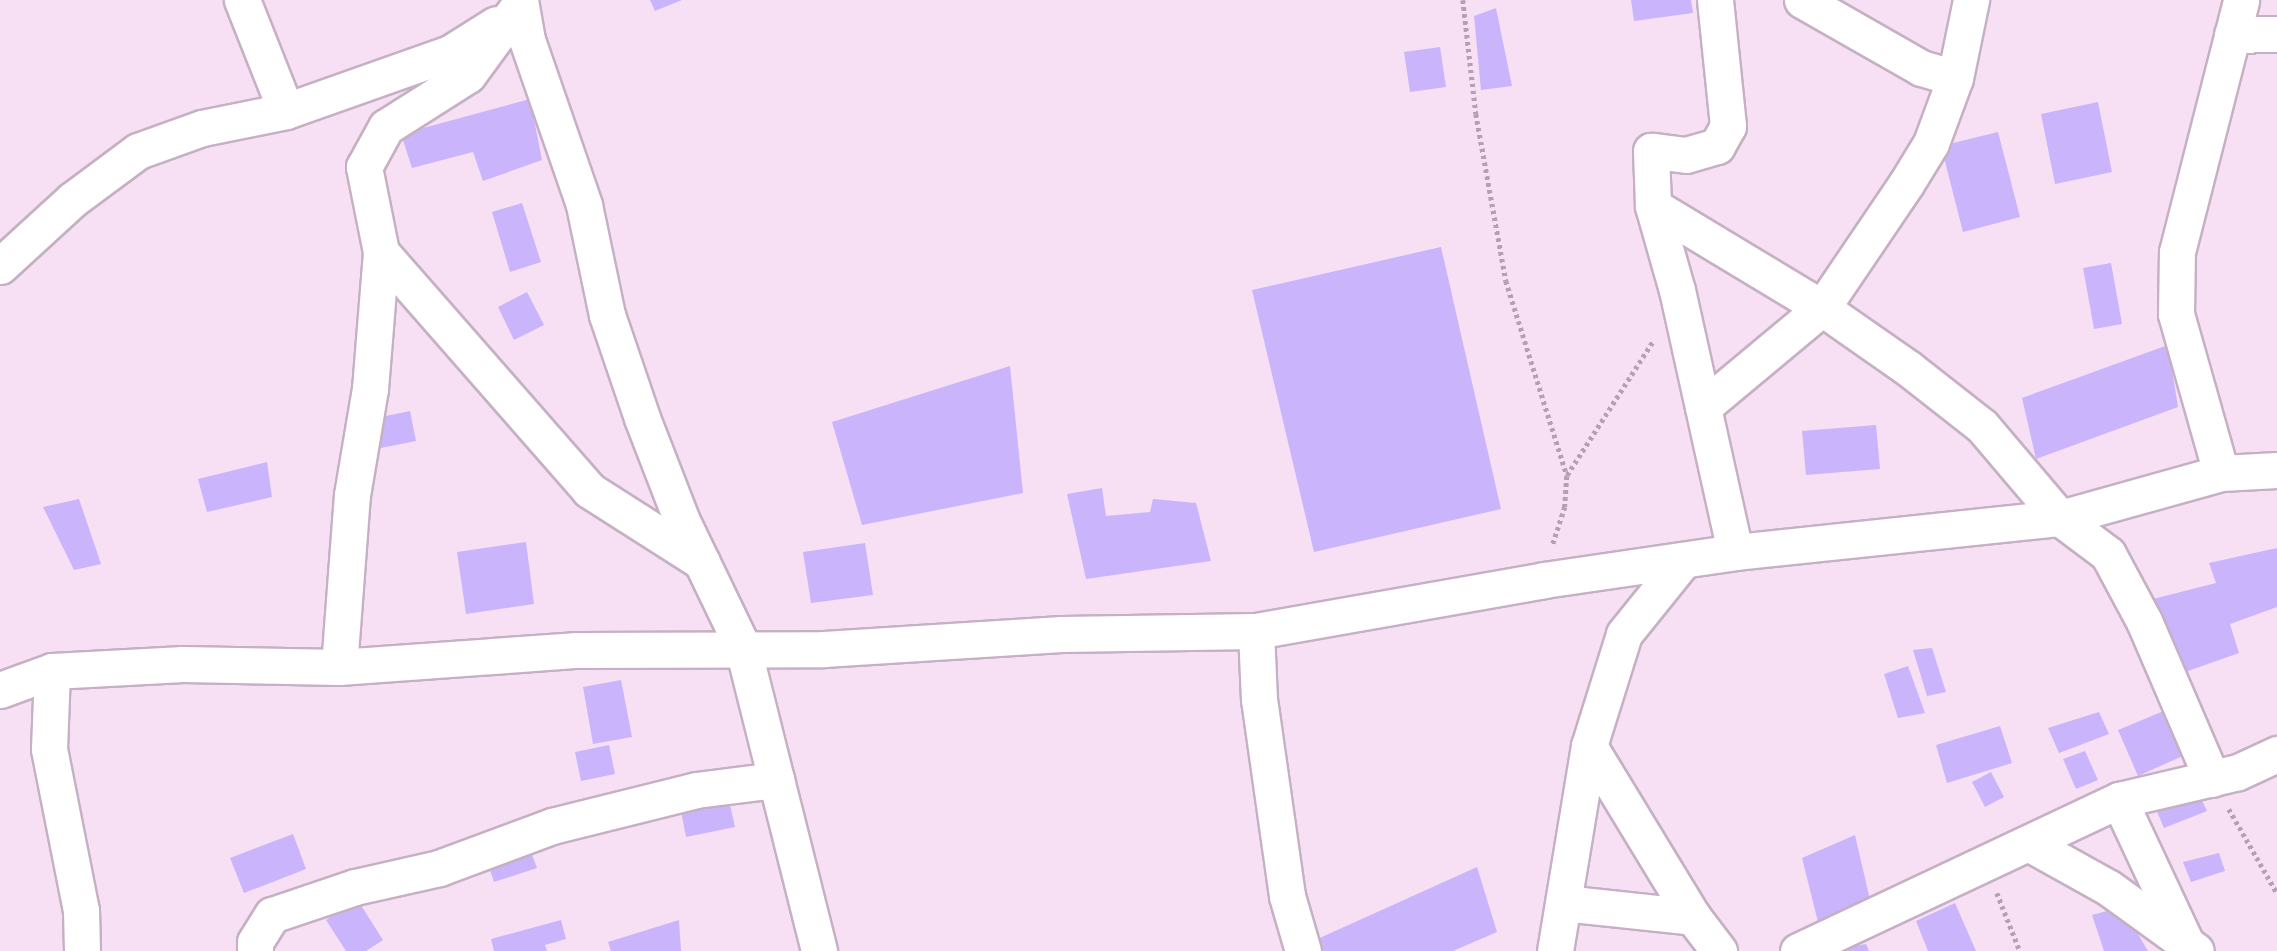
<!DOCTYPE html>
<style>
body{margin:0}
#map{position:relative;width:2277px;height:951px;overflow:hidden;background:#f7e0f4;font-family:"Public Sans",sans-serif}
div>[style]{position:absolute}
.building>*{inset:0;background:#cab4fb}
.path>*{height:4.5px;margin-top:-2.25px;transform-origin:0;background:repeating-linear-gradient(90deg,#b3a1b1 0 3.5px,transparent 0 7px)}
.roads{filter:drop-shadow(2px 0 #c6b0c4) drop-shadow(-2px 0 #c6b0c4) drop-shadow(0 2px #c6b0c4) drop-shadow(0 -2px #c6b0c4)}
.street>*{height:35px;margin:-17.5px;padding:0 17.5px;transform-origin:17.5px;border-radius:17.5px;background:#fff}
span{translate:-50% -50%;white-space:nowrap;text-align:center;line-height:1.15;-webkit-text-stroke:5px #f7e0f4;paint-order:stroke}
</style>
<div id="map">
<div class="building">
<i style="clip-path:polygon(650px 0,682px 0,655px 11px)"></i>
<i style="clip-path:polygon(1631px 0,1691px 0,1693px 13px,1634px 21px)"></i>
<i style="clip-path:polygon(1496px 8px,1512px 86px,1481px 90px,1474px 16px)"></i>
<i style="clip-path:polygon(1440px 47px,1446px 87px,1410px 92px,1404px 52px)"></i>
<i style="clip-path:polygon(530px 99px,542px 160px,483px 181px,473px 152px,412px 168px,401px 134px)"></i>
<i style="clip-path:polygon(2098px 102px,2112px 172px,2055px 184px,2041px 114px)"></i>
<i style="clip-path:polygon(1998px 132px,2020px 217px,1963px 232px,1941px 146px)"></i>
<i style="clip-path:polygon(522px 203px,541px 262px,510px 272px,492px 212px)"></i>
<i style="clip-path:polygon(1441px 247px,1501px 509px,1314px 552px,1252px 290px)"></i>
<i style="clip-path:polygon(2111px 263px,2122px 324px,2094px 329px,2083px 268px)"></i>
<i style="clip-path:polygon(527px 292px,544px 325px,514px 340px,498px 307px)"></i>
<i style="clip-path:polygon(2168px 345px,2178px 407px,2036px 459px,2022px 398px)"></i>
<i style="clip-path:polygon(1010px 366px,1023px 493px,862px 525px,832px 422px)"></i>
<i style="clip-path:polygon(410px 411px,416px 441px,381px 448px,376px 418px)"></i>
<i style="clip-path:polygon(1876px 425px,1880px 469px,1806px 475px,1802px 431px)"></i>
<i style="clip-path:polygon(267px 462px,272px 497px,207px 512px,198px 479px)"></i>
<i style="clip-path:polygon(1102px 488px,1106px 516px,1150px 512px,1153px 499px,1196px 503px,1211px 561px,1086px 579px,1067px 494px)"></i>
<i style="clip-path:polygon(79px 499px,101px 564px,74px 570px,43px 507px)"></i>
<i style="clip-path:polygon(526px 542px,534px 604px,466px 614px,457px 552px)"></i>
<i style="clip-path:polygon(865px 543px,873px 595px,811px 603px,803px 552px)"></i>
<i style="clip-path:polygon(2277px 548px,2277px 607px,2230px 624px,2239px 653px,2185px 672px,2153px 599px,2216px 583px,2209px 563px)"></i>
<i style="clip-path:polygon(1932px 648px,1946px 692px,1927px 696px,1913px 650px)"></i>
<i style="clip-path:polygon(1908px 666px,1925px 713px,1898px 718px,1884px 674px)"></i>
<i style="clip-path:polygon(621px 680px,632px 737px,593px 744px,583px 687px)"></i>
<i style="clip-path:polygon(2166px 710px,2185px 755px,2138px 776px,2118px 730px)"></i>
<i style="clip-path:polygon(2099px 712px,2109px 734px,2059px 753px,2048px 728px)"></i>
<i style="clip-path:polygon(2000px 726px,2012px 763px,1947px 783px,1936px 745px)"></i>
<i style="clip-path:polygon(609px 745px,615px 774px,581px 781px,575px 752px)"></i>
<i style="clip-path:polygon(2085px 751px,2098px 780px,2076px 789px,2063px 759px)"></i>
<i style="clip-path:polygon(1991px 772px,2004px 797px,1985px 807px,1972px 782px)"></i>
<i style="clip-path:polygon(2198px 792px,2207px 811px,2164px 828px,2156px 809px)"></i>
<i style="clip-path:polygon(728px 796px,735px 827px,686px 837px,680px 806px)"></i>
<i style="clip-path:polygon(293px 834px,306px 869px,244px 893px,230px 858px)"></i>
<i style="clip-path:polygon(1855px 835px,1871px 904px,1820px 930px,1802px 858px)"></i>
<i style="clip-path:polygon(529px 847px,537px 868px,494px 882px,487px 861px)"></i>
<i style="clip-path:polygon(2219px 853px,2225px 871px,2191px 882px,2183px 862px)"></i>
<i style="clip-path:polygon(1477px 867px,1497px 932px,1453px 951px,1317px 951px,1313px 941px)"></i>
<i style="clip-path:polygon(357px 899px,383px 940px,366px 951px,346px 951px,326px 920px)"></i>
<i style="clip-path:polygon(1955px 903px,1976px 951px,1928px 951px,1916px 921px)"></i>
<i style="clip-path:polygon(2122px 907px,2148px 951px,2104px 951px,2092px 915px)"></i>
<i style="clip-path:polygon(561px 920px,566px 939px,545px 945px,547px 951px,494px 951px,491px 939px)"></i>
<i style="clip-path:polygon(679px 920px,681px 951px,611px 951px,608px 942px)"></i>
<i style="clip-path:polygon(1866px 944px,1869px 951px,1834px 951px,1834px 950px)"></i>
</div>
<div class="path">
<i style="left:1463px;top:0;width:115px;rotate:83.5deg"></i>
<i style="left:1476px;top:114px;width:170px;rotate:79.8deg"></i>
<i style="left:1506px;top:281px;width:204px;rotate:72.6deg"></i>
<i style="left:1567px;top:476px;width:31px;rotate:94deg"></i>
<i style="left:1565px;top:507px;width:40px;rotate:108deg"></i>
<i style="left:1567px;top:475px;width:159px;rotate:-57.3deg"></i>
<i style="left:2229px;top:809px;width:97px;rotate:60.3deg"></i>
<i style="left:1997px;top:893px;width:62px;rotate:68.4deg"></i>
</div>
<div class="roads">
<div class="street">
<i style="left:242px;top:0;width:119px;rotate:68.4deg"></i>
<i style="left:520px;top:0;width:41px;rotate:80.1deg"></i>
<i style="left:527px;top:40px;width:175px;rotate:70.9deg"></i>
<i style="left:584px;top:205px;width:112px;rotate:78.2deg"></i>
<i style="left:607px;top:315px;width:109px;rotate:71.2deg"></i>
<i style="left:642px;top:418px;width:110px;rotate:68.8deg"></i>
<i style="left:682px;top:521px;width:141px;rotate:64.3deg"></i>
<i style="left:743px;top:648px;width:312px;rotate:75.9deg"></i>
<i style="left:1715px;top:0;width:127px;rotate:84.1deg"></i>
<i style="left:1728px;top:126px;width:23px;rotate:119deg"></i>
<i style="left:1717px;top:146px;width:32px;rotate:164deg"></i>
<i style="left:1686px;top:155px;width:35px;rotate:-173deg"></i>
<i style="left:1651px;top:151px;width:55px;rotate:87.9deg"></i>
<i style="left:1653px;top:206px;width:87px;rotate:74.1deg"></i>
<i style="left:1677px;top:290px;width:268px;rotate:77.5deg"></i>
<i style="left:1802px;top:0;width:137px;rotate:29.7deg"></i>
<i style="left:1921px;top:68px;width:35px;rotate:16deg"></i>
<i style="left:2232px;top:35px;width:45px;rotate:-1.3deg"></i>
<i style="left:1653px;top:206px;width:197px;rotate:31.1deg"></i>
<i style="left:1822px;top:308px;width:105px;rotate:34.9deg"></i>
<i style="left:1908px;top:368px;width:94px;rotate:38.1deg"></i>
<i style="left:1982px;top:426px;width:121px;rotate:49.7deg"></i>
<i style="left:2060px;top:518px;width:60px;rotate:36.9deg"></i>
<i style="left:2108px;top:554px;width:76px;rotate:61.8deg"></i>
<i style="left:2144px;top:621px;width:172px;rotate:66.7deg"></i>
<i style="left:381px;top:252px;width:316px;rotate:48.8deg"></i>
<i style="left:589px;top:490px;width:134px;rotate:32.5deg"></i>
<i style="left:0;top:266px;width:98px;rotate:-42.5deg"></i>
<i style="left:72px;top:200px;width:82px;rotate:-36.6deg"></i>
<i style="left:138px;top:151px;width:68px;rotate:-19.8deg"></i>
<i style="left:202px;top:128px;width:86px;rotate:-11.4deg"></i>
<i style="left:286px;top:111px;width:174px;rotate:-19.5deg"></i>
<i style="left:450px;top:53px;width:54px;rotate:-32.2deg"></i>
<i style="left:1703px;top:407px;width:155px;rotate:-39.8deg"></i>
<i style="left:1822px;top:308px;width:150px;rotate:-55.9deg"></i>
<i style="left:1906px;top:184px;width:48px;rotate:-58.6deg"></i>
<i style="left:1931px;top:143px;width:69px;rotate:-69.7deg"></i>
<i style="left:1955px;top:78px;width:80px;rotate:-78.4deg"></i>
<i style="left:2221px;top:473px;width:165px;rotate:-105.8deg"></i>
<i style="left:2176px;top:314px;width:62px;rotate:-89.1deg"></i>
<i style="left:2177px;top:252px;width:260px;rotate:-75.7deg"></i>
<i style="left:1256px;top:631px;width:68px;rotate:87.5deg"></i>
<i style="left:1259px;top:699px;width:199px;rotate:81.9deg"></i>
<i style="left:1287px;top:896px;width:57px;rotate:73.8deg"></i>
<i style="left:339px;top:667px;width:172px;rotate:-85.7deg"></i>
<i style="left:352px;top:495px;width:108px;rotate:-80.4deg"></i>
<i style="left:370px;top:389px;width:137px;rotate:-85.4deg"></i>
<i style="left:381px;top:252px;width:87px;rotate:-101.3deg"></i>
<i style="left:364px;top:167px;width:46px;rotate:-61.2deg"></i>
<i style="left:386px;top:127px;width:97px;rotate:-32.4deg"></i>
<i style="left:468px;top:75px;width:88px;rotate:-53.8deg"></i>
<i style="left:52px;top:671px;width:78px;rotate:92.2deg"></i>
<i style="left:49px;top:749px;width:164px;rotate:78.8deg"></i>
<i style="left:81px;top:910px;width:41px;rotate:88.6deg"></i>
<i style="left:0;top:690px;width:55px;rotate:-20.1deg"></i>
<i style="left:52px;top:671px;width:131px;rotate:-3.1deg"></i>
<i style="left:183px;top:664px;width:156px;rotate:1.1deg"></i>
<i style="left:339px;top:667px;width:239px;rotate:-4.1deg"></i>
<i style="left:577px;top:650px;width:247px;rotate:-0.2deg"></i>
<i style="left:824px;top:649px;width:238px;rotate:-3.6deg"></i>
<i style="left:1062px;top:634px;width:194px;rotate:-0.9deg"></i>
<i style="left:1256px;top:631px;width:292px;rotate:-10deg"></i>
<i style="left:1544px;top:580px;width:193px;rotate:-8.3deg"></i>
<i style="left:1735px;top:552px;width:327px;rotate:-6deg"></i>
<i style="left:2060px;top:518px;width:167px;rotate:-15.6deg"></i>
<i style="left:2221px;top:473px;width:56px;rotate:-3.1deg"></i>
<i style="left:1589px;top:746px;width:200px;rotate:58.7deg"></i>
<i style="left:1693px;top:917px;width:43px;rotate:52.6deg"></i>
<i style="left:2119px;top:800px;width:156px;rotate:64.9deg"></i>
<i style="left:2030px;top:844px;width:90px;rotate:29.1deg"></i>
<i style="left:2109px;top:888px;width:107px;rotate:35.9deg"></i>
<i style="left:1563px;top:903px;width:131px;rotate:6.1deg"></i>
<i style="left:255px;top:951px;width:9px;rotate:-90deg"></i>
<i style="left:255px;top:942px;width:32px;rotate:-58deg"></i>
<i style="left:272px;top:915px;width:88px;rotate:-18.6deg"></i>
<i style="left:355px;top:887px;width:86px;rotate:-12.7deg"></i>
<i style="left:439px;top:868px;width:121px;rotate:-20.4deg"></i>
<i style="left:552px;top:826px;width:148px;rotate:-14deg"></i>
<i style="left:696px;top:790px;width:81px;rotate:-7.1deg"></i>
<i style="left:1555px;top:951px;width:208px;rotate:-80.6deg"></i>
<i style="left:1589px;top:746px;width:117px;rotate:-72.6deg"></i>
<i style="left:1624px;top:634px;width:94px;rotate:-51.1deg"></i>
<i style="left:1798px;top:951px;width:355px;rotate:-25.2deg"></i>
<i style="left:2119px;top:800px;width:122px;rotate:-13.2deg"></i>
<i style="left:2238px;top:772px;width:43px;rotate:-24.8deg"></i>
</div>
</div>
</div>
